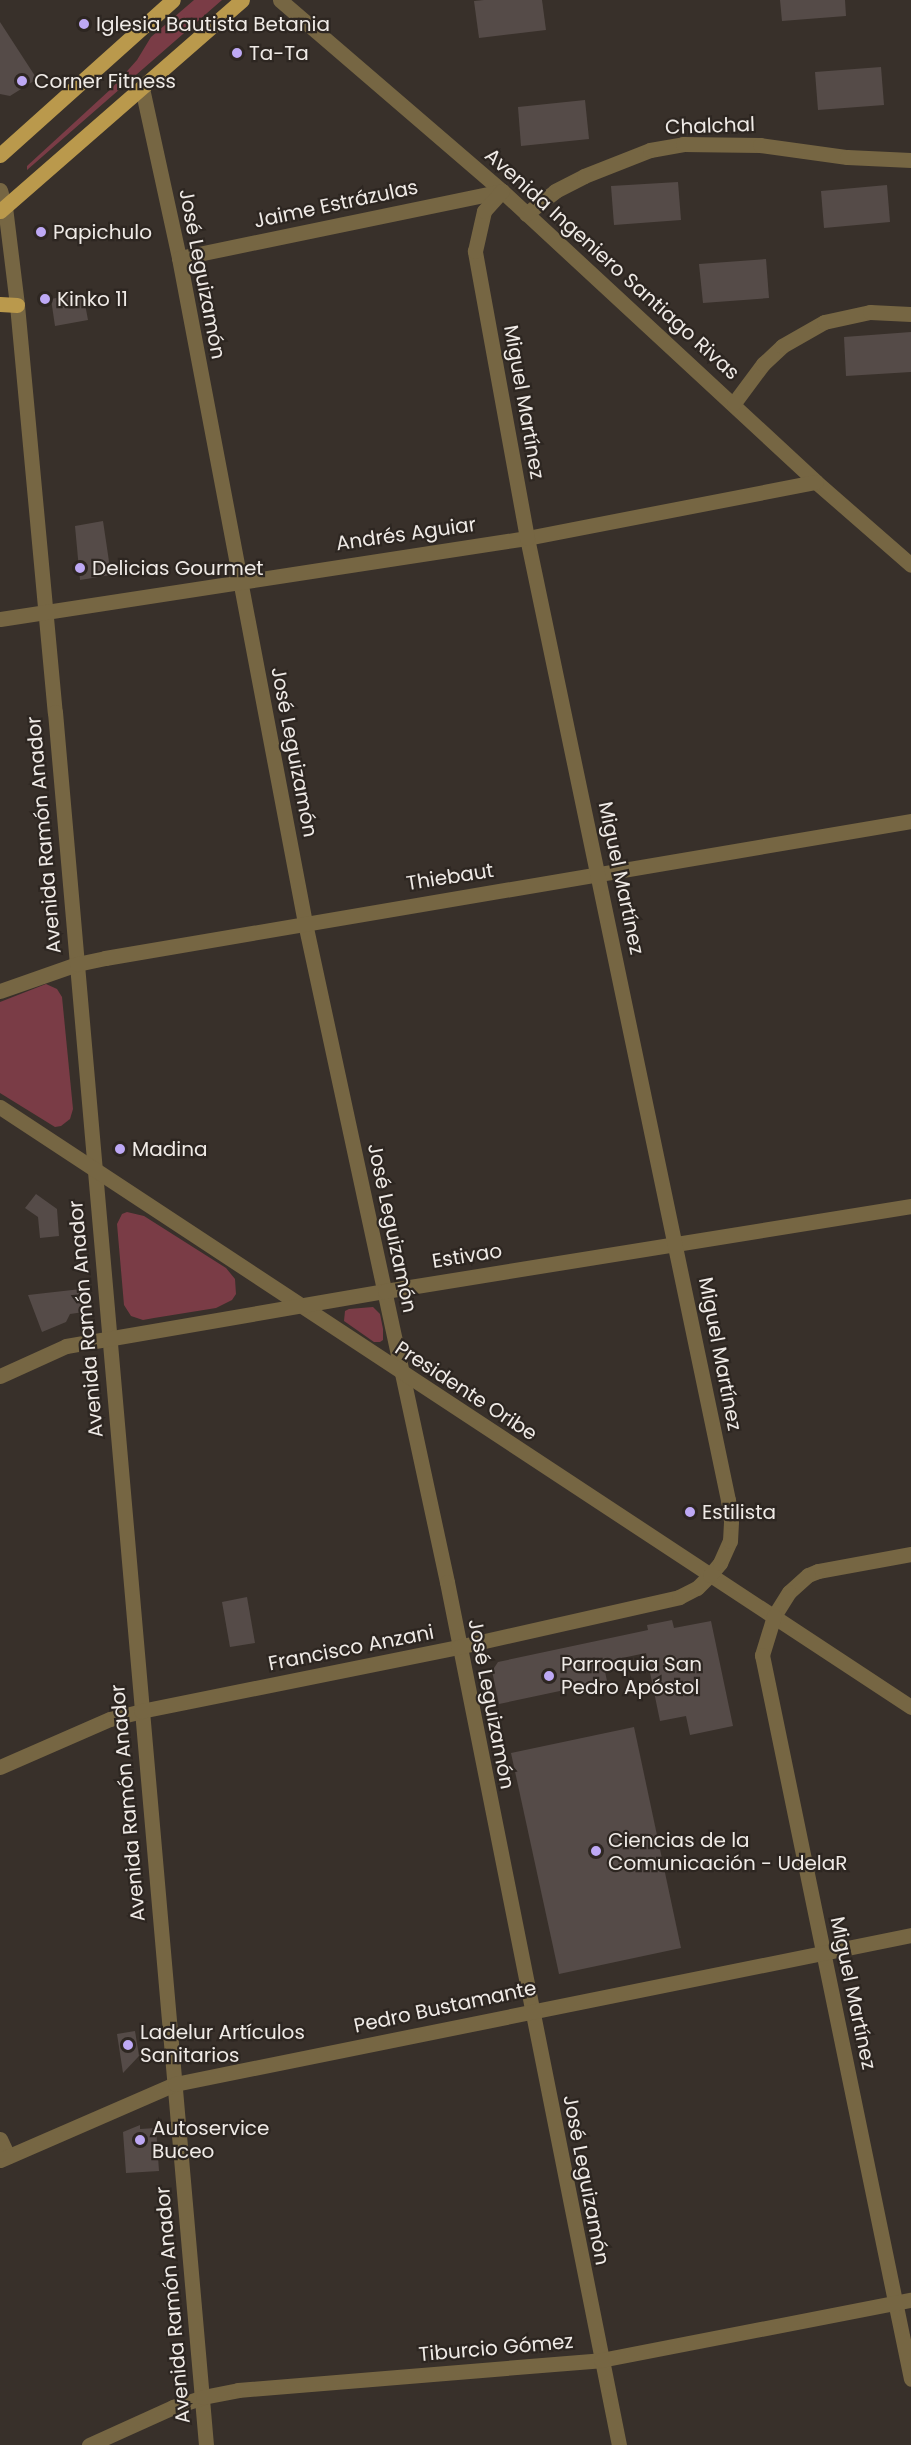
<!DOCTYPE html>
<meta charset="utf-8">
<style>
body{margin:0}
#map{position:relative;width:911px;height:2445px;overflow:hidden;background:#38302a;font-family:Poppins,sans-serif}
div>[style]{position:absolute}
.green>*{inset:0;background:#7a3c46}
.building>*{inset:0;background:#554b48}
.minor>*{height:15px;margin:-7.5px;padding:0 7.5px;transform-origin:7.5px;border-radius:7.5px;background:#766643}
.major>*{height:15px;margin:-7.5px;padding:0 7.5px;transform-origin:7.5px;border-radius:7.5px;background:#ba994c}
.dots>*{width:16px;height:16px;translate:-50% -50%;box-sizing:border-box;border:3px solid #2d2621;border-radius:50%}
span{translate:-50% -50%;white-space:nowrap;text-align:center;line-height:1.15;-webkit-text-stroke:4.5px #2d2621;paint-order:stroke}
.poi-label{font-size:20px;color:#efeae6}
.left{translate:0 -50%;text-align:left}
.street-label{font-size:20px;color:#efeae6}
</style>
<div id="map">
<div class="green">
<i style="clip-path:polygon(194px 0,222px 0,27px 170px,27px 166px,112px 88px,137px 60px,151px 37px)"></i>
<i style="clip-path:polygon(46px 984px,57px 989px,62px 997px,73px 1109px,70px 1119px,61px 1126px,55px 1127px,0 1093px,0 1002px)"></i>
<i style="clip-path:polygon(127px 1212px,144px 1216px,226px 1268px,235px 1279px,236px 1294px,232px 1300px,216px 1308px,154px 1318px,143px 1320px,131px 1316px,124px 1305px,117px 1224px,122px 1214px)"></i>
<i style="clip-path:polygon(373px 1307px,380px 1314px,383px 1329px,383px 1340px,380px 1342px,374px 1342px,344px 1321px,345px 1311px,349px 1309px)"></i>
</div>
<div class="building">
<i style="clip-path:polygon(484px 0,542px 0,546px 30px,479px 38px,474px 1px)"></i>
<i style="clip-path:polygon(780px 0,845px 0,846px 16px,782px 21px)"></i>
<i style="clip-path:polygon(0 22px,37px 79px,10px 96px,0 94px)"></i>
<i style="clip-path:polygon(881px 67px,884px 105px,818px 110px,815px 72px)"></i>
<i style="clip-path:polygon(585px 100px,589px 139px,521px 146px,518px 107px)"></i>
<i style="clip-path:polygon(678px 182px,681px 220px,614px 225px,611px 186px)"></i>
<i style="clip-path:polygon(887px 185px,890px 222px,824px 228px,821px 191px)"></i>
<i style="clip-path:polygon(766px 259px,769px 298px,703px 303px,699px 264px)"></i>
<i style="clip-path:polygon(83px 293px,88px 320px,55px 326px,51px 299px)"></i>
<i style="clip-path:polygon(911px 332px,911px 372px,846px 376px,844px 337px)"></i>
<i style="clip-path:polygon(103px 521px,111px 575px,80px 580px,75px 526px)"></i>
<i style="clip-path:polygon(36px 1194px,57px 1209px,59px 1236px,40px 1238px,38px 1217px,25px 1208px)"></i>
<i style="clip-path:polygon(81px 1289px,84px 1312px,70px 1314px,66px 1322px,42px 1332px,28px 1295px)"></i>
<i style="clip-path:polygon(247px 1597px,255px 1643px,230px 1647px,222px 1602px)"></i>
<i style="clip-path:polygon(672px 1620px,674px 1628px,711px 1621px,733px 1726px,690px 1735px,686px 1716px,660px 1721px,646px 1653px,603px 1662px,607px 1681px,499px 1704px,492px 1671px,498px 1662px,648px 1630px,647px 1625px)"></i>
<i style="clip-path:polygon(634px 1727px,681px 1948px,559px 1974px,511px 1753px)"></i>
<i style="clip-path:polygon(135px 2031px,139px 2056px,123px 2073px,117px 2034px)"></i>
<i style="clip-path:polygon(140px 2125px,140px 2129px,156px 2128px,159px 2171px,126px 2173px,123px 2132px)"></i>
</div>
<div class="minor">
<i style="left:280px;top:0;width:293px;rotate:40.7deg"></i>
<i style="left:502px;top:191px;width:428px;rotate:42.8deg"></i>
<i style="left:816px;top:482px;width:126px;rotate:41.1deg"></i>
<i style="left:142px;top:88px;width:174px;rotate:77.7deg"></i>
<i style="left:179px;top:258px;width:677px;rotate:79.27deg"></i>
<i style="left:305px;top:923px;width:674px;rotate:77.84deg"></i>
<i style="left:447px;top:1582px;width:880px;rotate:78.73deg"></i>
<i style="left:0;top:190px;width:18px;rotate:74deg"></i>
<i style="left:5px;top:207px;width:99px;rotate:83deg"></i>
<i style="left:17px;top:305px;width:409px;rotate:84.7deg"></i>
<i style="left:55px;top:712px;width:1740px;rotate:85.02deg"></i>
<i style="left:526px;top:214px;width:37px;rotate:-38deg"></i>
<i style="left:555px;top:191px;width:33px;rotate:-27deg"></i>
<i style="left:584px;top:176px;width:71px;rotate:-21.5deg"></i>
<i style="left:650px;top:150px;width:34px;rotate:-10deg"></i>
<i style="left:683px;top:144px;width:77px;rotate:0.7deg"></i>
<i style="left:760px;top:145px;width:88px;rotate:7.9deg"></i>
<i style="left:847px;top:157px;width:64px;rotate:2.7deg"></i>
<i style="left:179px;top:258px;width:330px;rotate:-11.7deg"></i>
<i style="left:734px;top:403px;width:49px;rotate:-53.4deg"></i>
<i style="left:763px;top:364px;width:26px;rotate:-43deg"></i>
<i style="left:782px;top:346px;width:48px;rotate:-29.7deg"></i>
<i style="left:824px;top:322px;width:47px;rotate:-12.3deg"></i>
<i style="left:870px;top:312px;width:41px;rotate:2.8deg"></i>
<i style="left:0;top:619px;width:533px;rotate:-8.74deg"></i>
<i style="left:527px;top:538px;width:294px;rotate:-11deg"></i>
<i style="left:0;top:991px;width:82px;rotate:-19.3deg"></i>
<i style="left:77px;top:964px;width:29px;rotate:-12deg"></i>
<i style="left:105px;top:958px;width:818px;rotate:-9.65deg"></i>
<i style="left:0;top:1107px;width:1091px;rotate:33.37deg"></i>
<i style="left:0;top:1376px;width:72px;rotate:-24.4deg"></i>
<i style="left:66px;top:1346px;width:324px;rotate:-9.8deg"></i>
<i style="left:385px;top:1291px;width:533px;rotate:-9.18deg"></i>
<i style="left:911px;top:1554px;width:95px;rotate:169.6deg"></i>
<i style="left:818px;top:1571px;width:11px;rotate:158deg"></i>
<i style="left:808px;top:1575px;width:25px;rotate:138deg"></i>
<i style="left:789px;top:1592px;width:28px;rotate:122deg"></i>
<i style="left:774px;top:1616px;width:41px;rotate:107.1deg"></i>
<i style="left:762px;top:1655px;width:739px;rotate:78.37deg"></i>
<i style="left:0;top:1767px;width:120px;rotate:-23.6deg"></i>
<i style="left:110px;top:1719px;width:32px;rotate:-14deg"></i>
<i style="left:141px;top:1711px;width:323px;rotate:-11.4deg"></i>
<i style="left:458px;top:1647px;width:227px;rotate:-12.7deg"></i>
<i style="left:679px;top:1597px;width:20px;rotate:-27deg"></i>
<i style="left:697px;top:1588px;width:18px;rotate:-45deg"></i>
<i style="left:710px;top:1575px;width:16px;rotate:-50deg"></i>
<i style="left:720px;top:1563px;width:24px;rotate:-66deg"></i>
<i style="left:730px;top:1541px;width:20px;rotate:-87deg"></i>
<i style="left:731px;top:1521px;width:21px;rotate:-98deg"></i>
<i style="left:728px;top:1500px;width:983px;rotate:-101.8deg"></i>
<i style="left:527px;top:538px;width:292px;rotate:-100.3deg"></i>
<i style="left:475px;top:251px;width:41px;rotate:-77.3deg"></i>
<i style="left:484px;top:211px;width:27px;rotate:-48deg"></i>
<i style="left:0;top:2139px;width:19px;rotate:65deg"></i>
<i style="left:0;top:2160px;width:191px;rotate:-23.5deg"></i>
<i style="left:175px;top:2084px;width:751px;rotate:-11.44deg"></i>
<i style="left:89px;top:2445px;width:92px;rotate:-24.3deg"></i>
<i style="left:173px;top:2407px;width:32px;rotate:-18deg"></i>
<i style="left:203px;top:2397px;width:36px;rotate:-11deg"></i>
<i style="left:238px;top:2390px;width:364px;rotate:-4.7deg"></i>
<i style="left:601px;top:2360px;width:316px;rotate:-11deg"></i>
</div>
<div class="major">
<i style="left:0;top:155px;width:232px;rotate:-41.9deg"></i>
<i style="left:0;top:211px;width:321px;rotate:-41.1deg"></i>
<i style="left:0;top:304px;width:17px;rotate:3deg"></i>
</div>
<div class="dots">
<i style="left:84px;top:24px;background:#bea9f5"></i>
<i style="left:237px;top:53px;background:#bea9f5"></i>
<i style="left:22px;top:81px;background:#bea9f5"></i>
<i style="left:41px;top:232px;background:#bea9f5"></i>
<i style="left:45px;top:299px;background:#bea9f5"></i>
<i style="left:80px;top:568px;background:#bea9f5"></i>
<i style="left:120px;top:1149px;background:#bea9f5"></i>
<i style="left:690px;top:1512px;background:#bea9f5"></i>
<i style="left:549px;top:1676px;background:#bea9f5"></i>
<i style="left:596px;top:1851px;background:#bea9f5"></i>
<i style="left:128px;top:2045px;background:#bea9f5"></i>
<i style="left:140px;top:2140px;background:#bea9f5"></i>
</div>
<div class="poi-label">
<span class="left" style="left:96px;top:24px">Iglesia Bautista Betania</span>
<span class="left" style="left:249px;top:53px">Ta-Ta</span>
<span class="left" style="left:34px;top:81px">Corner Fitness</span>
<span class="left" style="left:53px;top:232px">Papichulo</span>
<span class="left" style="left:57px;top:299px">Kinko 11</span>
<span class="left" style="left:92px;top:568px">Delicias Gourmet</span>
<span class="left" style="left:132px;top:1149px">Madina</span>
<span class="left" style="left:702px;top:1512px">Estilista</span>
<span class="left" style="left:561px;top:1676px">Parroquia San<br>Pedro Apóstol</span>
<span class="left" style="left:608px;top:1852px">Ciencias de la<br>Comunicación - UdelaR</span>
<span class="left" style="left:140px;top:2044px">Ladelur Artículos<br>Sanitarios</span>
<span class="left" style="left:152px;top:2140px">Autoservice<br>Buceo</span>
</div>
<div class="street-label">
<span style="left:710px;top:126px;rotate:-2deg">Chalchal</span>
<span style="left:336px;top:204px;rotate:-12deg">Jaime Estrázulas</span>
<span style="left:612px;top:264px;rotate:42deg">Avenida Ingeniero Santiago Rivas</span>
<span style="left:202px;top:274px;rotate:79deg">José Leguizamón</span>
<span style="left:524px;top:402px;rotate:80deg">Miguel Martínez</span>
<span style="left:406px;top:534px;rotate:-8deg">Andrés Aguiar</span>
<span style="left:294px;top:752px;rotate:79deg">José Leguizamón</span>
<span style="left:44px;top:835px;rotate:-95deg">Avenida Ramón Anador</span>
<span style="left:450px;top:877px;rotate:-9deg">Thiebaut</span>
<span style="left:621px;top:878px;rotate:78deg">Miguel Martínez</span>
<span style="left:392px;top:1228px;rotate:78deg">José Leguizamón</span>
<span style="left:467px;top:1256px;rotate:-9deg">Estivao</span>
<span style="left:86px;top:1319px;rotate:-95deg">Avenida Ramón Anador</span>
<span style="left:720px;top:1354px;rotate:79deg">Miguel Martínez</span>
<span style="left:466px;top:1391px;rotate:33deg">Presidente Oribe</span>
<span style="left:351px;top:1648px;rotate:-11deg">Francisco Anzani</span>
<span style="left:491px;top:1704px;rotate:79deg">José Leguizamón</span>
<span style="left:128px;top:1803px;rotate:-95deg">Avenida Ramón Anador</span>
<span style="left:853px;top:1993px;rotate:78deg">Miguel Martínez</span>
<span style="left:445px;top:2007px;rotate:-12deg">Pedro Bustamante</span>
<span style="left:586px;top:2180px;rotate:79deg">José Leguizamón</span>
<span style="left:173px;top:2305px;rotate:-95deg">Avenida Ramón Anador</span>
<span style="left:496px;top:2348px;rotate:-5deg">Tiburcio Gómez</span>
</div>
</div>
